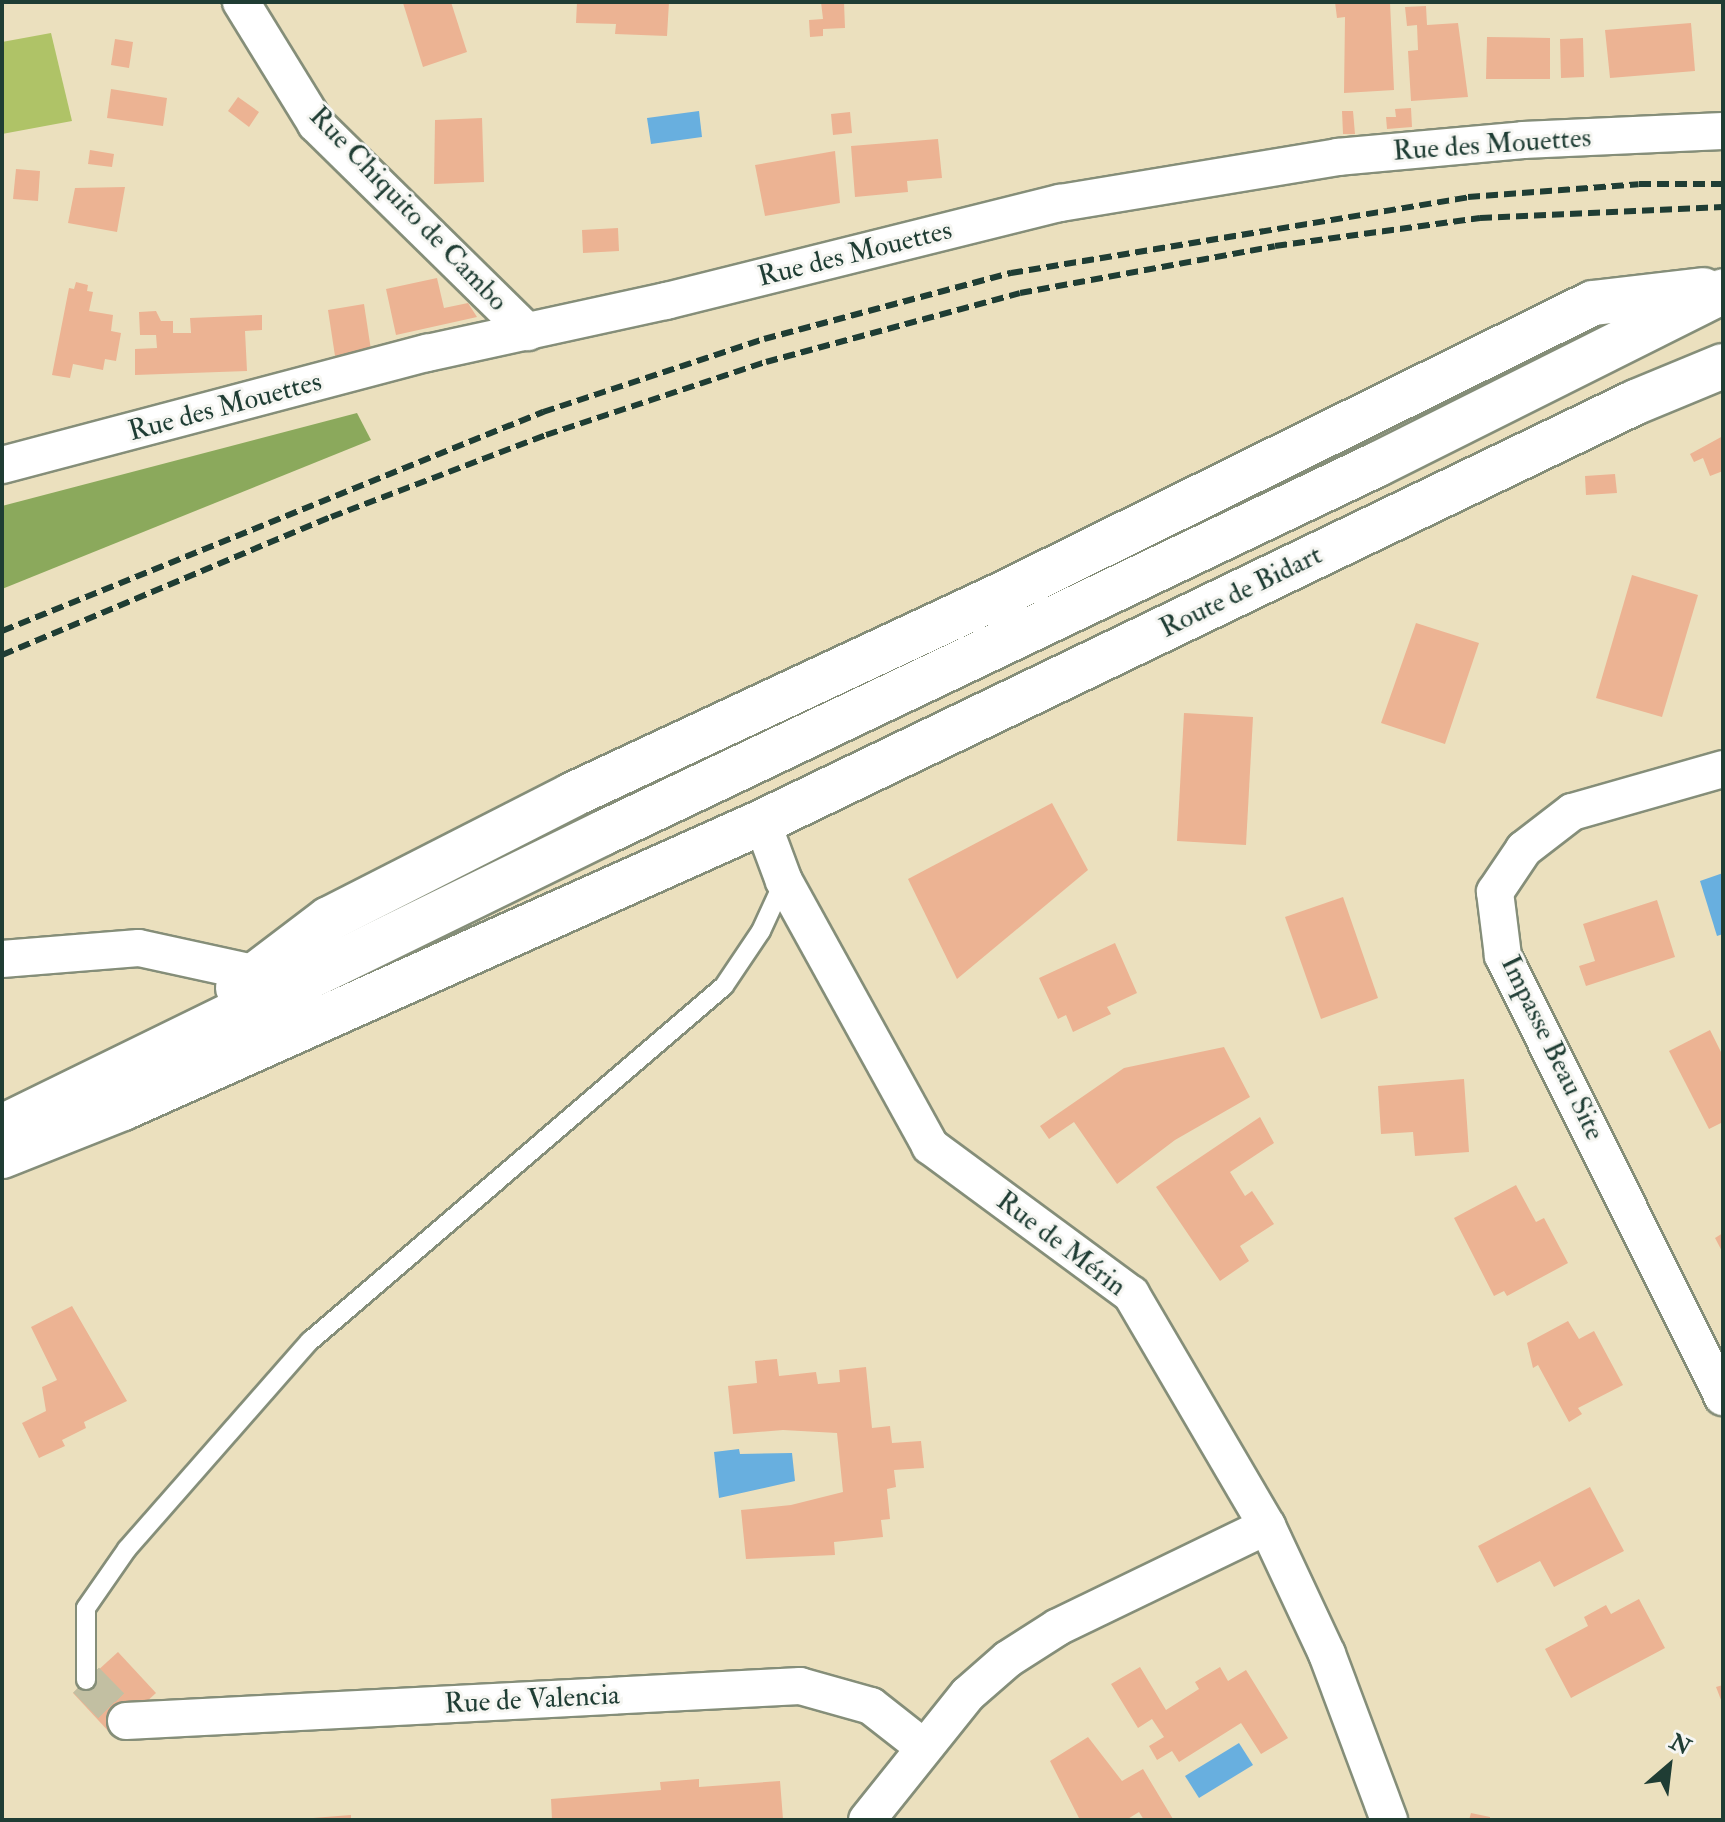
<!DOCTYPE html>
<meta charset="utf-8">
<style>
body{margin:0}
#map{position:relative;width:1725px;height:1822px;overflow:hidden;background:#ebe0be;font-family:"IM FELL Double Pica",serif}
div>[style]{position:absolute}
.green>*{inset:0;background:#afc367}
.forest>*{inset:0;background:#8ba95c}
.water>*{inset:0;background:#68afdf}
.building>*{inset:0;background:#ecb393}
.street-tunnel>*{height:36px;margin-top:-18px;transform-origin:0;background:repeating-linear-gradient(90deg,#c2bfa2 0 36px,transparent 0 54px)}
.roads{filter:drop-shadow(2px 0 #858e79) drop-shadow(-2px 0 #858e79) drop-shadow(0 2px #858e79) drop-shadow(0 -2px #858e79)}
.lane>*{height:18px;margin:-9px;padding:0 9px;transform-origin:9px;border-radius:9px;background:#fff}
.street>*{height:36px;margin:-18px;padding:0 18px;transform-origin:18px;border-radius:18px;background:#fff}
.secondary>*{height:44px;margin:-22px;padding:0 22px;transform-origin:22px;border-radius:22px;background:#fff}
.primary>*{height:44px;margin:-22px;padding:0 22px;transform-origin:22px;border-radius:22px;background:#fff}
.rail>*{height:6px;margin-top:-3px;transform-origin:0;background:repeating-linear-gradient(90deg,#1f3d34 0 12px,transparent 0 18px)}
span{translate:-50% -50%;white-space:nowrap;text-align:center;line-height:1.15;-webkit-text-stroke:6px #f6f6f2;paint-order:stroke}
.street-label{font-size:28px;color:#1f3d34}
.frame{position:absolute;inset:0;border:4px solid #1f3d34;pointer-events:none}
.north{position:absolute;left:1629px;top:1726px;width:80px;height:80px;-webkit-text-stroke:6px #f6f6f2;paint-order:stroke;rotate:28deg;font-size:22px;font-weight:700;line-height:32px;text-align:center;color:#1f3d34}
.north::after{content:'';display:block;margin:auto;width:28px;height:36px;background:#1f3d34;clip-path:polygon(50% 0,100% 100%,50% 72%,0 100%)}
</style>
<div id="map">
<div class="green">
<i style="clip-path:polygon(51px 33px,72px 121px,2px 134px,2px 42px)"></i>
</div>
<div class="forest">
<i style="clip-path:polygon(357px 413px,371px 440px,2px 589px,2px 506px)"></i>
</div>
<div class="water">
<i style="clip-path:polygon(699px 111px,702px 137px,651px 144px,647px 118px)"></i>
<i style="clip-path:polygon(1723px 873px,1723px 934px,1717px 936px,1700px 881px)"></i>
<i style="clip-path:polygon(739px 1449px,740px 1454px,792px 1453px,795px 1481px,719px 1498px,714px 1452px)"></i>
<i style="clip-path:polygon(1239px 1743px,1253px 1765px,1199px 1798px,1185px 1776px)"></i>
</div>
<div class="building">
<i style="clip-path:polygon(451px 2px,467px 52px,423px 67px,403px 3px)"></i>
<i style="clip-path:polygon(577px 2px,669px 2px,667px 36px,615px 34px,616px 24px,576px 23px)"></i>
<i style="clip-path:polygon(821px 2px,844px 2px,845px 28px,823px 29px,823px 36px,810px 37px,809px 20px,823px 19px)"></i>
<i style="clip-path:polygon(1335px 2px,1390px 2px,1394px 90px,1344px 93px,1345px 17px,1337px 18px)"></i>
<i style="clip-path:polygon(1426px 6px,1427px 25px,1458px 23px,1468px 97px,1411px 101px,1408px 51px,1418px 50px,1417px 25px,1407px 26px,1405px 7px)"></i>
<i style="clip-path:polygon(1691px 23px,1695px 71px,1610px 78px,1605px 30px)"></i>
<i style="clip-path:polygon(1487px 37px,1550px 38px,1550px 79px,1486px 79px)"></i>
<i style="clip-path:polygon(1583px 38px,1584px 77px,1561px 78px,1560px 39px)"></i>
<i style="clip-path:polygon(115px 39px,133px 42px,129px 68px,111px 65px)"></i>
<i style="clip-path:polygon(111px 89px,167px 98px,163px 126px,107px 118px)"></i>
<i style="clip-path:polygon(238px 97px,259px 112px,249px 127px,228px 111px)"></i>
<i style="clip-path:polygon(1411px 108px,1412px 127px,1387px 129px,1386px 117px,1396px 117px,1395px 109px)"></i>
<i style="clip-path:polygon(1342px 111px,1353px 111px,1355px 134px,1343px 134px)"></i>
<i style="clip-path:polygon(850px 112px,852px 133px,833px 135px,831px 114px)"></i>
<i style="clip-path:polygon(482px 118px,484px 182px,434px 184px,435px 120px)"></i>
<i style="clip-path:polygon(938px 139px,942px 178px,907px 181px,908px 192px,855px 197px,851px 146px)"></i>
<i style="clip-path:polygon(90px 150px,114px 154px,112px 167px,88px 164px)"></i>
<i style="clip-path:polygon(835px 151px,840px 203px,765px 216px,755px 165px)"></i>
<i style="clip-path:polygon(16px 169px,40px 171px,38px 201px,13px 199px)"></i>
<i style="clip-path:polygon(125px 187px,117px 232px,68px 223px,75px 188px)"></i>
<i style="clip-path:polygon(618px 228px,619px 251px,583px 253px,582px 230px)"></i>
<i style="clip-path:polygon(437px 278px,444px 308px,468px 303px,477px 317px,396px 335px,386px 289px)"></i>
<i style="clip-path:polygon(76px 282px,88px 285px,87px 291px,93px 292px,89px 311px,113px 315px,111px 331px,121px 333px,116px 361px,105px 359px,103px 370px,73px 364px,70px 378px,52px 375px,69px 288px,74px 289px)"></i>
<i style="clip-path:polygon(364px 304px,371px 350px,335px 356px,328px 310px)"></i>
<i style="clip-path:polygon(156px 311px,161px 321px,173px 321px,173px 333px,191px 333px,190px 318px,262px 315px,262px 330px,245px 331px,247px 371px,135px 375px,135px 349px,157px 348px,156px 335px,140px 335px,139px 312px)"></i>
<i style="clip-path:polygon(1723px 436px,1723px 471px,1710px 476px,1703px 458px,1694px 462px,1690px 454px)"></i>
<i style="clip-path:polygon(1615px 474px,1617px 493px,1586px 495px,1585px 476px)"></i>
<i style="clip-path:polygon(1632px 575px,1698px 595px,1662px 717px,1596px 698px)"></i>
<i style="clip-path:polygon(1416px 623px,1479px 643px,1445px 744px,1381px 723px)"></i>
<i style="clip-path:polygon(1184px 713px,1253px 717px,1246px 845px,1177px 841px)"></i>
<i style="clip-path:polygon(1052px 803px,1088px 870px,957px 979px,908px 879px)"></i>
<i style="clip-path:polygon(1343px 897px,1378px 998px,1321px 1019px,1285px 917px)"></i>
<i style="clip-path:polygon(1657px 900px,1675px 957px,1586px 986px,1579px 966px,1595px 961px,1583px 924px)"></i>
<i style="clip-path:polygon(1115px 943px,1137px 993px,1107px 1007px,1111px 1014px,1073px 1032px,1066px 1015px,1058px 1019px,1039px 978px)"></i>
<i style="clip-path:polygon(1710px 1030px,1723px 1056px,1723px 1122px,1709px 1129px,1669px 1051px)"></i>
<i style="clip-path:polygon(1224px 1047px,1250px 1097px,1175px 1140px,1117px 1184px,1074px 1122px,1049px 1139px,1040px 1126px,1124px 1068px)"></i>
<i style="clip-path:polygon(1464px 1079px,1469px 1152px,1415px 1156px,1413px 1132px,1381px 1134px,1378px 1086px)"></i>
<i style="clip-path:polygon(1260px 1117px,1274px 1143px,1230px 1172px,1245px 1196px,1252px 1191px,1274px 1224px,1240px 1246px,1249px 1261px,1220px 1281px,1156px 1187px)"></i>
<i style="clip-path:polygon(1516px 1185px,1536px 1222px,1544px 1218px,1568px 1263px,1507px 1296px,1504px 1291px,1494px 1296px,1454px 1218px)"></i>
<i style="clip-path:polygon(1723px 1233px,1723px 1253px,1715px 1238px)"></i>
<i style="clip-path:polygon(72px 1306px,127px 1401px,84px 1422px,86px 1428px,62px 1440px,65px 1446px,39px 1458px,22px 1423px,46px 1411px,42px 1387px,57px 1380px,31px 1327px)"></i>
<i style="clip-path:polygon(1568px 1321px,1579px 1339px,1594px 1331px,1623px 1385px,1578px 1408px,1582px 1414px,1569px 1422px,1538px 1365px,1533px 1368px,1527px 1343px)"></i>
<i style="clip-path:polygon(777px 1359px,779px 1376px,816px 1372px,818px 1384px,840px 1382px,839px 1370px,866px 1367px,872px 1428px,890px 1426px,892px 1443px,921px 1441px,924px 1468px,894px 1470px,896px 1487px,887px 1489px,890px 1519px,881px 1520px,883px 1537px,834px 1542px,835px 1555px,746px 1559px,741px 1510px,791px 1505px,843px 1492px,837px 1433px,783px 1430px,733px 1434px,728px 1386px,757px 1383px,755px 1361px)"></i>
<i style="clip-path:polygon(1590px 1487px,1624px 1551px,1554px 1587px,1540px 1561px,1497px 1583px,1478px 1546px)"></i>
<i style="clip-path:polygon(1639px 1599px,1665px 1648px,1571px 1698px,1545px 1649px,1588px 1626px,1584px 1617px,1606px 1605px,1611px 1614px)"></i>
<i style="clip-path:polygon(118px 1652px,156px 1693px,111px 1734px,73px 1693px)"></i>
<i style="clip-path:polygon(1140px 1667px,1166px 1710px,1199px 1689px,1195px 1682px,1220px 1667px,1228px 1681px,1246px 1670px,1288px 1738px,1261px 1754px,1241px 1723px,1179px 1762px,1172px 1751px,1157px 1760px,1149px 1746px,1164px 1737px,1152px 1719px,1138px 1728px,1111px 1684px)"></i>
<i style="clip-path:polygon(1723px 1685px,1723px 1705px,1716px 1687px)"></i>
<i style="clip-path:polygon(1088px 1737px,1122px 1781px,1143px 1769px,1173px 1819px,1144px 1820px,1139px 1812px,1126px 1820px,1080px 1820px,1050px 1761px)"></i>
<i style="clip-path:polygon(699px 1779px,699px 1787px,780px 1781px,783px 1819px,552px 1820px,551px 1799px,661px 1790px,660px 1782px)"></i>
<i style="clip-path:polygon(1471px 1813px,1490px 1817px,1490px 1820px,1469px 1820px)"></i>
<i style="clip-path:polygon(351px 1815px,351px 1820px,313px 1820px,313px 1818px)"></i>
</div>
<div class="street-tunnel">
<i style="left:86px;top:1680px;width:57px;rotate:45.7deg"></i>
</div>
<div class="roads">
<div class="lane">
<i style="left:86px;top:1680px;width:72px;rotate:-90deg"></i>
<i style="left:86px;top:1608px;width:72px;rotate:-55.2deg"></i>
<i style="left:127px;top:1549px;width:277px;rotate:-48.7deg"></i>
<i style="left:310px;top:1341px;width:545px;rotate:-40.61deg"></i>
<i style="left:724px;top:986px;width:66px;rotate:-56.1deg"></i>
<i style="left:761px;top:931px;width:55px;rotate:-65.3deg"></i>
</div>
<div class="street">
<i style="left:241px;top:2px;width:143px;rotate:58.4deg"></i>
<i style="left:316px;top:124px;width:297px;rotate:44.5deg"></i>
<i style="left:2px;top:465px;width:440px;rotate:-14.8deg"></i>
<i style="left:427px;top:353px;width:245px;rotate:-12.3deg"></i>
<i style="left:666px;top:301px;width:406px;rotate:-14deg"></i>
<i style="left:1060px;top:203px;width:281px;rotate:-9.4deg"></i>
<i style="left:1337px;top:157px;width:187px;rotate:-5.2deg"></i>
<i style="left:1523px;top:140px;width:200px;rotate:-2.6deg"></i>
<i style="left:1723px;top:769px;width:157px;rotate:164.1deg"></i>
<i style="left:1572px;top:812px;width:61px;rotate:142.4deg"></i>
<i style="left:1524px;top:849px;width:52px;rotate:124deg"></i>
<i style="left:1495px;top:892px;width:64px;rotate:82.9deg"></i>
<i style="left:1503px;top:956px;width:493px;rotate:63.5deg"></i>
<i style="left:762px;top:822px;width:63px;rotate:69.6deg"></i>
<i style="left:784px;top:881px;width:303px;rotate:61.1deg"></i>
<i style="left:930px;top:1146px;width:250px;rotate:36.4deg"></i>
<i style="left:1131px;top:1294px;width:269px;rotate:59.6deg"></i>
<i style="left:1267px;top:1526px;width:141px;rotate:64.9deg"></i>
<i style="left:1327px;top:1654px;width:177px;rotate:69.5deg"></i>
<i style="left:2px;top:959px;width:137px;rotate:-4.6deg"></i>
<i style="left:139px;top:948px;width:122px;rotate:12.3deg"></i>
<i style="left:126px;top:1721px;width:675px;rotate:-2.97deg"></i>
<i style="left:800px;top:1686px;width:74px;rotate:15.7deg"></i>
<i style="left:871px;top:1706px;width:65px;rotate:38.1deg"></i>
<i style="left:867px;top:1820px;width:161px;rotate:-51.3deg"></i>
<i style="left:968px;top:1694px;width:53px;rotate:-41.2deg"></i>
<i style="left:1008px;top:1659px;width:59px;rotate:-32.6deg"></i>
<i style="left:1058px;top:1627px;width:232px;rotate:-25.8deg"></i>
</div>
<div class="secondary">
<i style="left:762px;top:822px;width:970px;rotate:-25.67deg"></i>
<i style="left:1636px;top:402px;width:94px;rotate:-22.5deg"></i>
</div>
<div class="primary">
<i style="left:238px;top:988px;width:114px;rotate:-37.2deg"></i>
<i style="left:329px;top:919px;width:273px;rotate:-27deg"></i>
<i style="left:572px;top:795px;width:471px;rotate:-25deg"></i>
<i style="left:999px;top:596px;width:662px;rotate:-26.26deg"></i>
<i style="left:1593px;top:303px;width:111px;rotate:-6.7deg"></i>
<i style="left:2px;top:1127px;width:669px;rotate:-26.07deg"></i>
<i style="left:603px;top:833px;width:858px;rotate:-25.46deg"></i>
<i style="left:1378px;top:464px;width:386px;rotate:-26.6deg"></i>
<i style="left:2px;top:1156px;width:130px;rotate:-21.6deg"></i>
<i style="left:123px;top:1108px;width:700px;rotate:-24.11deg"></i>
</div>
</div>
<div class="rail">
<i style="left:2px;top:631px;width:584px;rotate:-22.04deg"></i>
<i style="left:543px;top:412px;width:233px;rotate:-18.3deg"></i>
<i style="left:764px;top:339px;width:256px;rotate:-15deg"></i>
<i style="left:1011px;top:273px;width:463px;rotate:-9.4deg"></i>
<i style="left:1468px;top:197px;width:171px;rotate:-4.3deg"></i>
<i style="left:1639px;top:184px;width:84px"></i>
<i style="left:2px;top:655px;width:357px;rotate:-22.8deg"></i>
<i style="left:331px;top:517px;width:230px;rotate:-20.9deg"></i>
<i style="left:546px;top:435px;width:232px;rotate:-18.4deg"></i>
<i style="left:766px;top:362px;width:263px;rotate:-15.2deg"></i>
<i style="left:1020px;top:293px;width:259px;rotate:-10.4deg"></i>
<i style="left:1275px;top:246px;width:207px;rotate:-7.8deg"></i>
<i style="left:1480px;top:218px;width:243px;rotate:-2.6deg"></i>
</div>
<div class="street-label">
<span style="left:1492px;top:145px;rotate:-4deg">Rue des Mouettes</span>
<span style="left:408px;top:209px;rotate:46deg">Rue Chiquito de Cambo</span>
<span style="left:855px;top:254px;rotate:-14deg">Rue des Mouettes</span>
<span style="left:225px;top:407px;rotate:-15deg">Rue des Mouettes</span>
<span style="left:1241px;top:592px;rotate:-26deg">Route de Bidart</span>
<span style="left:1552px;top:1048px;rotate:64deg">Impasse Beau Site</span>
<span style="left:1061px;top:1244px;rotate:37deg">Rue de Mérin</span>
<span style="left:532px;top:1700px;rotate:-3deg">Rue de Valencia</span>
</div>
<div class="frame"></div>
<div class="north">N</div>
</div>
